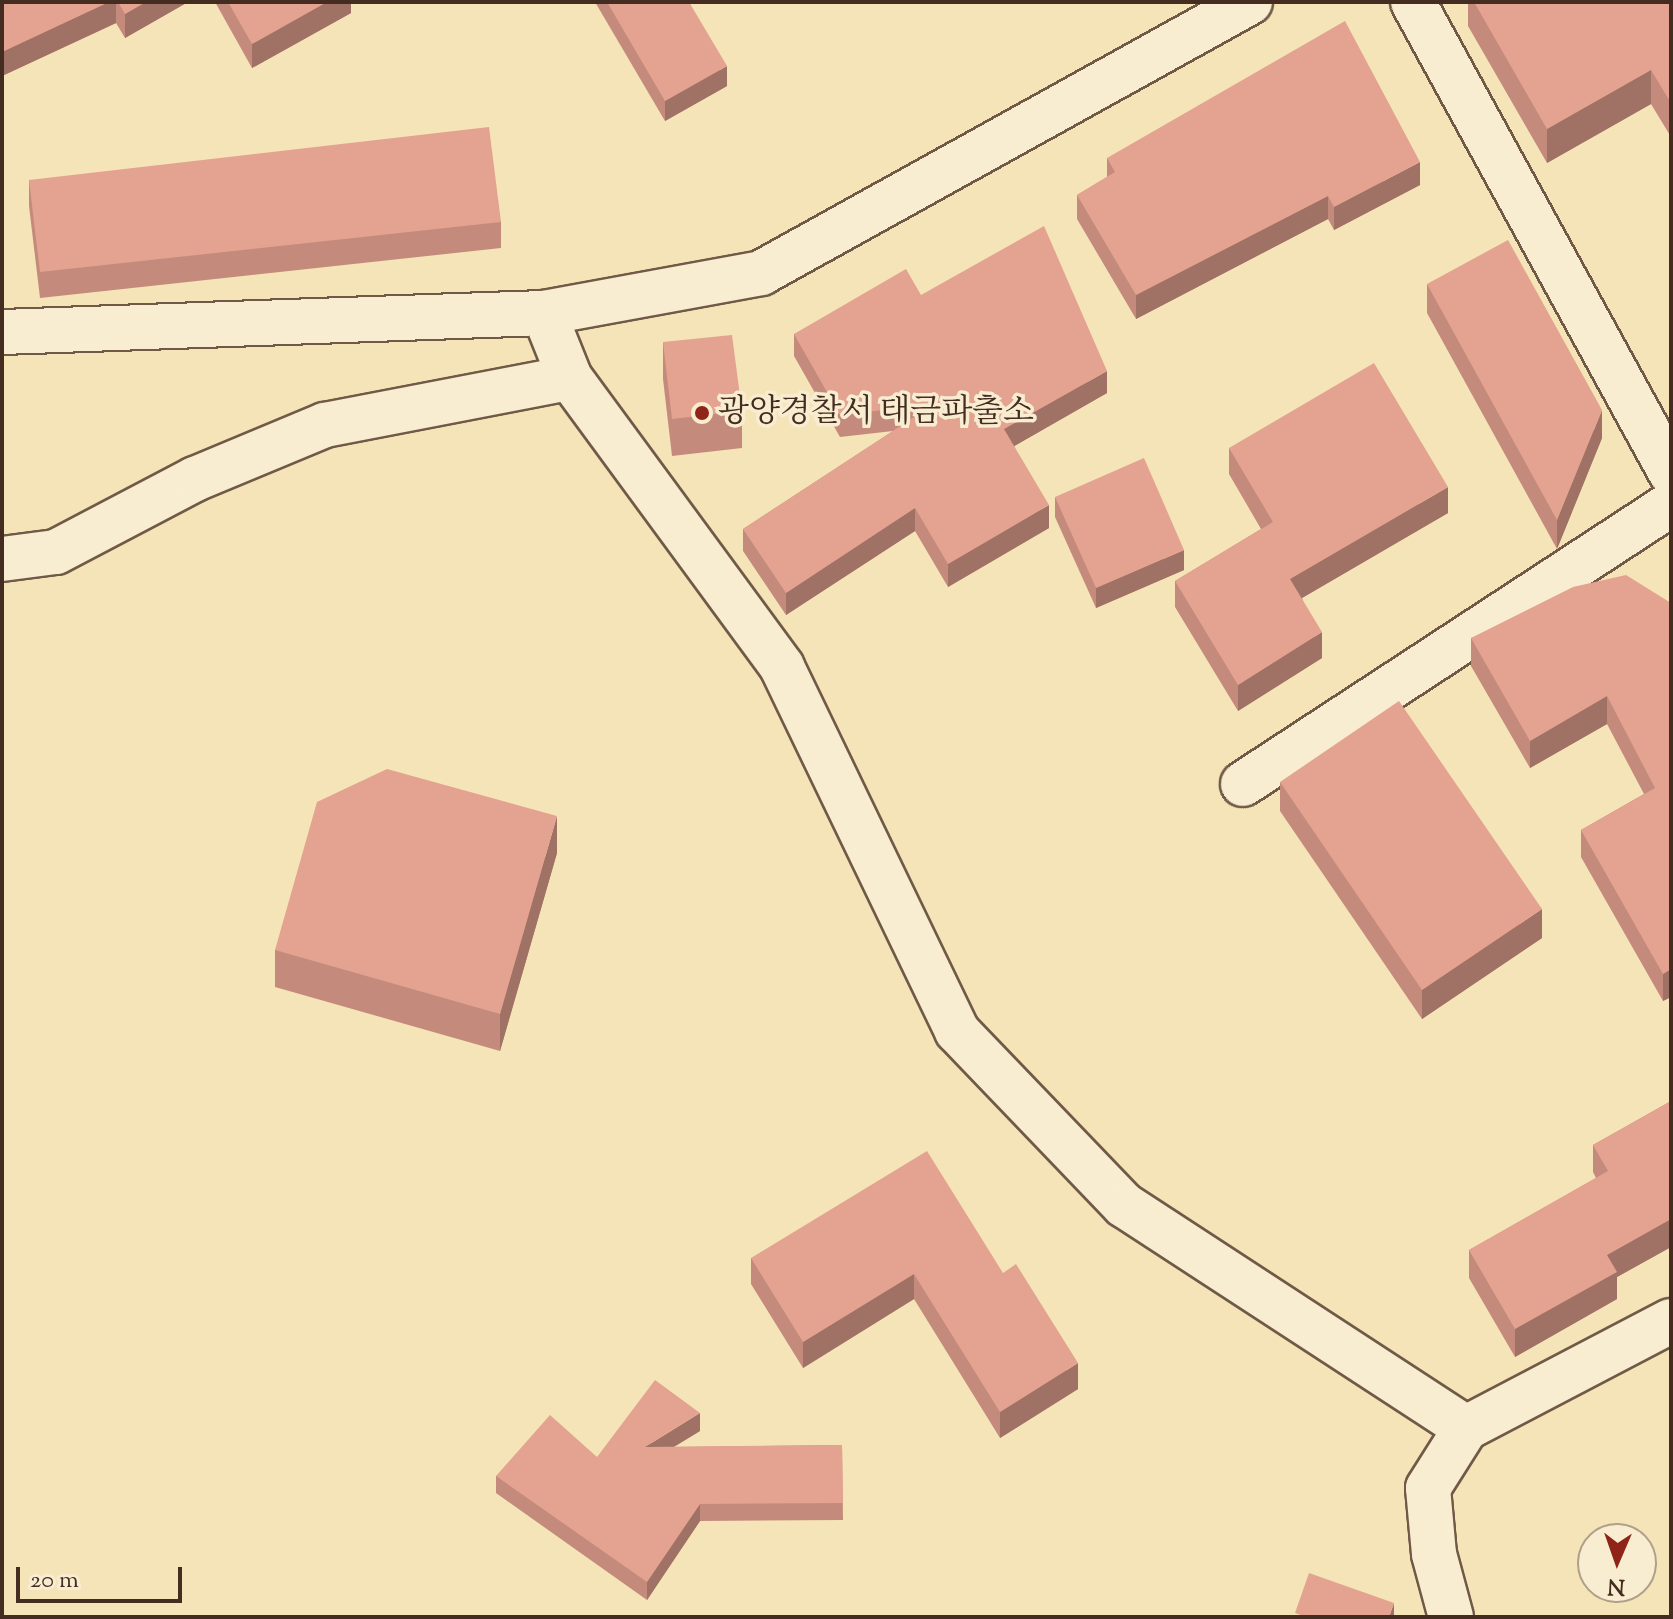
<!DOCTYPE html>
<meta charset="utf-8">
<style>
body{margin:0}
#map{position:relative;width:1673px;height:1619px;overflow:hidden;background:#f5e4b8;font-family:"Sorts Mill Goudy","Noto Serif KR",serif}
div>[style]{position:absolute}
.roads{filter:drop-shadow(2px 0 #705a47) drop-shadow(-2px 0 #705a47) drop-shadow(0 2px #705a47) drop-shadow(0 -2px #705a47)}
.minor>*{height:44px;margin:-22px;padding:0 22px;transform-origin:22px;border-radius:22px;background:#f8edd1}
.wall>*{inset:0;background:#c48b7c}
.shaded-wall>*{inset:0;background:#a07165}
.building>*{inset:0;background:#e4a290}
.dots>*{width:22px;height:22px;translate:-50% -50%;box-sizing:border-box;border:4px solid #f8edd1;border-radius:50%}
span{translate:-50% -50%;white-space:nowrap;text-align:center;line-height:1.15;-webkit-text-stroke:7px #f8edd1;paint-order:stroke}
.poi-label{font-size:32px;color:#442c21}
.left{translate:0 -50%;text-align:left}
.frame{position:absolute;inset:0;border:4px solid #442c21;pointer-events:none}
.north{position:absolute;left:1577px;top:1523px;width:80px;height:80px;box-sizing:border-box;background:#f8edd1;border:2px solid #b0a08b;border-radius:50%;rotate:182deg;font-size:22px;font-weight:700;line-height:32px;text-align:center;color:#442c21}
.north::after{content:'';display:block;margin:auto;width:28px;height:36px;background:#8f2418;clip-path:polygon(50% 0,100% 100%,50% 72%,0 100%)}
.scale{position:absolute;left:16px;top:1567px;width:166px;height:36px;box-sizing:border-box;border:4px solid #442c21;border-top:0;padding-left:10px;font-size:24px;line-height:28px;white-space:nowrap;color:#442c21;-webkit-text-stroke:6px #f8edd1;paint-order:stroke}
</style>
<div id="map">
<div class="roads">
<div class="minor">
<i style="left:1413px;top:2px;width:537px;rotate:61.29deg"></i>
<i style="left:544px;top:313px;width:70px;rotate:68.2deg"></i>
<i style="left:570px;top:378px;width:358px;rotate:53.7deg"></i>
<i style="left:782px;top:667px;width:404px;rotate:64.3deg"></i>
<i style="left:957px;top:1031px;width:241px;rotate:46.2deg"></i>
<i style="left:1124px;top:1205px;width:408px;rotate:33.1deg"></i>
<i style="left:1466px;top:1428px;width:231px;rotate:-27.6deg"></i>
<i style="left:2px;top:332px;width:542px;rotate:-2.01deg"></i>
<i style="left:544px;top:313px;width:221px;rotate:-10.4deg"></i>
<i style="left:761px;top:273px;width:559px;rotate:-28.99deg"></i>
<i style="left:2px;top:559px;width:54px;rotate:-7.4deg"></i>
<i style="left:56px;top:552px;width:157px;rotate:-27.7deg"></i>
<i style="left:195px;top:479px;width:141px;rotate:-22.6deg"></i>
<i style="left:325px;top:425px;width:249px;rotate:-10.9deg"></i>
<i style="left:1243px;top:784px;width:511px;rotate:-33.19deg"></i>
<i style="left:1451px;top:1617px;width:65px;rotate:-105.1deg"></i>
<i style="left:1434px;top:1554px;width:66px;rotate:-95.2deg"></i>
<i style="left:1428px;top:1488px;width:71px;rotate:-57.7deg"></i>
</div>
</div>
<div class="wall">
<i style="clip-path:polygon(2px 2px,188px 2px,125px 38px,116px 23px,2px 76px)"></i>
<i style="clip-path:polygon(215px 2px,351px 2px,351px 13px,252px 68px)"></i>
<i style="clip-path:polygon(595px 2px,689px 2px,727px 86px,665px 121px)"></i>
<i style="clip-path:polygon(1468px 2px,1671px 2px,1671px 137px,1651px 104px,1547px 163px,1468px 26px)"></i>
<i style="clip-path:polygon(1107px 158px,1420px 185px,1334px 230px,1328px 219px,1136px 319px,1077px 219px,1077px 195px,1107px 177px)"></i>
<i style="clip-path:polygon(29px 180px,501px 222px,501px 248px,40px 298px,29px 206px)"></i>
<i style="clip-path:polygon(1427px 284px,1602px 438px,1557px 549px,1427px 313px)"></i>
<i style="clip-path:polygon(921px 295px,1107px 393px,1014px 446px,1049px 528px,948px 587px,915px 531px,786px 615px,743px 551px,743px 529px,893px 431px,840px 437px,794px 356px,794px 334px)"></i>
<i style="clip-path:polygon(663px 342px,742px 411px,742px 448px,672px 456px,663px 379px)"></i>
<i style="clip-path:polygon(1229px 448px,1448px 513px,1302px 598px,1322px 658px,1238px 711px,1175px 607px,1175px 581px,1261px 529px,1229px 474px)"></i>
<i style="clip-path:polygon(1055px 497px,1184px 570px,1096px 608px,1055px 517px)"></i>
<i style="clip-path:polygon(1671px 603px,1671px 997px,1663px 1001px,1581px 857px,1581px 830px,1644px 794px,1607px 724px,1530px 768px,1471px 666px,1471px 638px)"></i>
<i style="clip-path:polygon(1280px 782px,1542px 938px,1422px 1019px,1280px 811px)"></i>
<i style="clip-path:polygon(557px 853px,500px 1051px,275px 987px,275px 950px)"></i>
<i style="clip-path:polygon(1671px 1101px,1671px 1247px,1617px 1277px,1617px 1299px,1515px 1357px,1469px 1278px,1469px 1250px,1596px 1178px,1593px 1172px,1593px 1145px)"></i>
<i style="clip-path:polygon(751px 1258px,1003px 1273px,1078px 1389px,1000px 1438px,914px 1299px,803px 1368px,751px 1284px)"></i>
<i style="clip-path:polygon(700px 1431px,674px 1447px,842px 1445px,843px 1520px,700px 1521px,647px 1600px,496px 1493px,496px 1476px,597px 1457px)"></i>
</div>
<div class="shaded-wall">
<i style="clip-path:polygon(109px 2px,116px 2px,116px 23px,2px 76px,2px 52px)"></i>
<i style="clip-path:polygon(146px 2px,188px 2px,125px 38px,125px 14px)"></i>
<i style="clip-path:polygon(327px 2px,351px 2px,351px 13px,252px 68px,252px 44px)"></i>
<i style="clip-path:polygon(727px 66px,727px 86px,665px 121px,665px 101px)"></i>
<i style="clip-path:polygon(1651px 70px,1651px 104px,1547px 163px,1547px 129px)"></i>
<i style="clip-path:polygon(1420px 162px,1420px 185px,1334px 230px,1334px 207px)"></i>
<i style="clip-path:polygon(1328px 196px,1328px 219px,1136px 319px,1136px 295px)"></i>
<i style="clip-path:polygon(1107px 371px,1107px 393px,1004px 452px,1004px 429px)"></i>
<i style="clip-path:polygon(1602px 410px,1602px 438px,1557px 549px,1557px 520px)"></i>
<i style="clip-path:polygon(1448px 487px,1448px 513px,1290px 605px,1290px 579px)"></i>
<i style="clip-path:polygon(1049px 505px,1049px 528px,948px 587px,948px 564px)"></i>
<i style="clip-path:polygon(915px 508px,915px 531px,786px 615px,786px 593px)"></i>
<i style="clip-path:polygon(1184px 550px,1184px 570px,1096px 608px,1096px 588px)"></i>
<i style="clip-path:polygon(1322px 632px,1322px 658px,1238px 711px,1238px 685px)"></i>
<i style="clip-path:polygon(1607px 696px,1607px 724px,1530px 768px,1530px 741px)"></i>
<i style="clip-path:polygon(557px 816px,557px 853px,500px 1051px,500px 1014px)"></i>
<i style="clip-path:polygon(1542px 909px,1542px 938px,1422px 1019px,1422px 990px)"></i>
<i style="clip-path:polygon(1671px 969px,1671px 997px,1663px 1001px,1663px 974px)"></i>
<i style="clip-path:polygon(1671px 1219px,1671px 1247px,1617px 1277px,1617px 1299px,1515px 1357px,1515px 1329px,1607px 1255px)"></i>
<i style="clip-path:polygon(914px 1274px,914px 1299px,803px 1368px,803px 1342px)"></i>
<i style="clip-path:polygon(1078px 1363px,1078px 1389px,1000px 1438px,1000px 1412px)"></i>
<i style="clip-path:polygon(700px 1413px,700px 1431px,645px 1464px,645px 1447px)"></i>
<i style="clip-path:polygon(700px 1504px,700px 1521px,647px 1600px,647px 1582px)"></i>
<i style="clip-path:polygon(1394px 1603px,1394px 1617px,1389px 1617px)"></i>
</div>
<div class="building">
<i style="clip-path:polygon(2px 2px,109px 2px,2px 52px)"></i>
<i style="clip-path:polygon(118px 2px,146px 2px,125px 14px)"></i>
<i style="clip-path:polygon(228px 2px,327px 2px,252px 44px)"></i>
<i style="clip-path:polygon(607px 2px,689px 2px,727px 66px,665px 101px)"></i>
<i style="clip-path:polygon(1474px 2px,1671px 2px,1671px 103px,1651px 70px,1547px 129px)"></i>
<i style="clip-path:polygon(1345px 21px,1420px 162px,1334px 207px,1328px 196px,1136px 295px,1077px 195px,1115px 172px,1107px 158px)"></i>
<i style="clip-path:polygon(489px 127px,501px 222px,40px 272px,29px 180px)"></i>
<i style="clip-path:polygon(1044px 226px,1107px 371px,1004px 429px,1049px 505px,948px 564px,915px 508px,786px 593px,743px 529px,934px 404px,840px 415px,794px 334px,906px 269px,921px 295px)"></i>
<i style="clip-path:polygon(1508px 240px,1602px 410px,1557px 520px,1427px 284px)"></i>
<i style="clip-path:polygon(732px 335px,742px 411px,672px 419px,663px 342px)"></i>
<i style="clip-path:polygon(1374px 363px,1448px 487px,1290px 579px,1322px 632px,1238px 685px,1175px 581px,1273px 522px,1229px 448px)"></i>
<i style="clip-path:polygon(1144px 458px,1184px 550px,1096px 588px,1055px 497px)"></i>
<i style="clip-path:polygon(1626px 575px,1671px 603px,1671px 969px,1663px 974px,1581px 830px,1655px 788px,1607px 696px,1530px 741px,1471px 638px,1573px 587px)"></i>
<i style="clip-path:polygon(1399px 701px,1542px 909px,1422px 990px,1280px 782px)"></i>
<i style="clip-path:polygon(387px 769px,557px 816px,500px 1014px,275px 950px,317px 802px)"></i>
<i style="clip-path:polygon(1671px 1101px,1671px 1219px,1607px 1255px,1617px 1272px,1515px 1329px,1469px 1250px,1608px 1171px,1593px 1145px)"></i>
<i style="clip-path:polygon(927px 1151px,1003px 1273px,1016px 1264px,1078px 1363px,1000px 1412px,914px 1274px,803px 1342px,751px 1258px)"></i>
<i style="clip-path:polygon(655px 1380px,700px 1413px,645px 1447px,842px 1445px,843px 1503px,700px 1504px,647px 1582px,496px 1476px,550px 1415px,597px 1457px)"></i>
<i style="clip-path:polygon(1309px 1573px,1394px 1603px,1389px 1617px,1306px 1617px,1295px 1613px)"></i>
</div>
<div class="dots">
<i style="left:702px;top:413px;background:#8f2418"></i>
</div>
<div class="poi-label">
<span class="left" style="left:718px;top:413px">광양경찰서 태금파출소</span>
</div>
<div class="frame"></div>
<div class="north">N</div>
<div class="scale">20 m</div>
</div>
